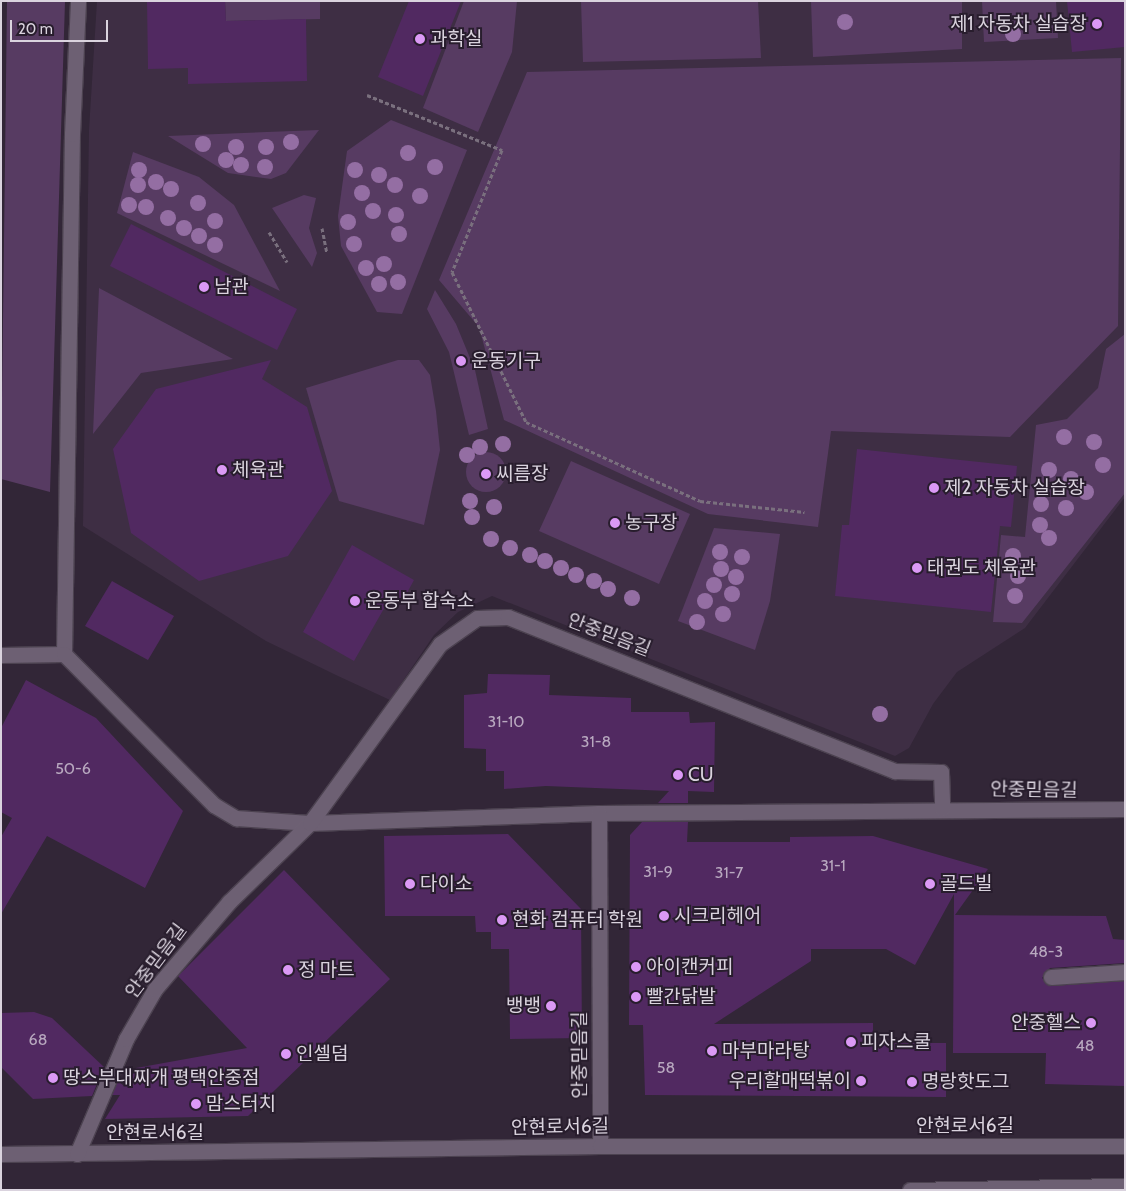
<!DOCTYPE html>
<meta charset="utf-8">
<style>
body{margin:0}
#map{position:relative;width:1126px;height:1191px;overflow:hidden;background:#322637;font-family:Cabin,"Noto Sans KR",sans-serif}
div>[style]{position:absolute}
.built>*{inset:0;background:#3e2e44}
.green>*{inset:0;background:#573b62}
.round{border-radius:50%}
.building>*{inset:0;background:#512961}
.path>*{height:3px;margin-top:-1.5px;transform-origin:0;background:repeating-linear-gradient(90deg,#7a707e 0 4px,transparent 0 6.5px)}
.roads{filter:drop-shadow(1px 0 #4c4250) drop-shadow(-1px 0 #4c4250) drop-shadow(0 1px #4c4250) drop-shadow(0 -1px #4c4250)}
.minor>*{height:15px;margin:-7.5px;padding:0 7.5px;transform-origin:7.5px;border-radius:7.5px;background:#6d6073}
.trees>*{width:16px;height:16px;margin:-8px;border-radius:50%;background:#946ea3}
.dots>*{width:14px;height:14px;translate:-50% -50%;box-sizing:border-box;border:2px solid #281d2d;border-radius:50%}
span{translate:-50% -50%;white-space:nowrap;text-align:center;line-height:1.15;-webkit-text-stroke:4px #281d2d;paint-order:stroke}
.number-label{font-size:16px;color:#b8a8bf}
.number-label span{-webkit-text-stroke-width:0}
.poi-label{font-size:19px;color:#dad3de}
.right{translate:-100% -50%;text-align:right}
.left{translate:0 -50%;text-align:left}
.street-label{font-size:19px;color:#dad3de}
.frame{position:absolute;inset:0;border:2px solid #dad3de;pointer-events:none}
.scale{position:absolute;left:10px;top:20px;width:98px;height:22px;box-sizing:border-box;border:2px solid #dad3de;border-top:0;padding-left:6px;font-size:15px;line-height:18px;white-space:nowrap;color:#dad3de;-webkit-text-stroke:4px #281d2d;paint-order:stroke}
</style>
<div id="map">
<div class="built">
<i style="clip-path:polygon(97px 1px,1125px 1px,1125px 497px,1025px 628px,957px 672px,933px 704px,909px 748px,895px 756px,492px 596px,458px 612px,434px 635px,390px 700px,338px 676px,266px 641px,83px 526px,89px 130px)"></i>
</div>
<div class="green">
<i style="clip-path:polygon(7px 1px,65px 1px,50px 492px,1px 479px)"></i>
<i style="clip-path:polygon(225px 1px,320px 1px,320px 19px,226px 21px)"></i>
<i style="clip-path:polygon(464px 1px,517px 1px,512px 52px,478px 132px,423px 108px)"></i>
<i style="clip-path:polygon(581px 1px,758px 1px,761px 58px,583px 62px)"></i>
<i style="clip-path:polygon(811px 1px,962px 1px,962px 49px,813px 57px)"></i>
<i style="clip-path:polygon(982px 1px,1056px 1px,1058px 38px,984px 42px)"></i>
<i style="clip-path:polygon(1121px 58px,1118px 326px,1010px 437px,831px 431px,818px 527px,708px 514px,504px 420px,479px 327px,439px 280px,527px 72px)"></i>
<i style="clip-path:polygon(391px 120px,467px 150px,402px 314px,377px 312px,341px 246px,338px 216px,347px 151px)"></i>
<i style="clip-path:polygon(319px 130px,286px 173px,271px 179px,228px 173px,168px 136px)"></i>
<i style="clip-path:polygon(133px 152px,199px 177px,234px 205px,280px 291px,117px 213px)"></i>
<i style="clip-path:polygon(304px 195px,316px 198px,309px 228px,317px 253px,312px 267px,272px 208px)"></i>
<i style="clip-path:polygon(99px 288px,233px 359px,141px 373px,93px 434px)"></i>
<i style="clip-path:polygon(435px 290px,456px 324px,475px 370px,488px 429px,469px 435px,449px 352px,427px 309px)"></i>
<i style="clip-path:polygon(1125px 334px,1125px 493px,1022px 623px,993px 622px,1001px 535px,1025px 537px,1036px 425px,1067px 419px,1098px 388px,1106px 349px)"></i>
<i style="clip-path:polygon(398px 360px,419px 360px,430px 375px,436px 411px,440px 450px,424px 525px,339px 501px,306px 388px)"></i>
<i class="round" style="left:466px;top:452px;width:40px;height:40px"></i>
<i style="clip-path:polygon(571px 461px,690px 514px,659px 584px,539px 531px)"></i>
<i style="clip-path:polygon(714px 528px,780px 534px,770px 601px,755px 650px,678px 621px)"></i>
</div>
<div class="building">
<i style="clip-path:polygon(147px 1px,225px 1px,226px 21px,306px 19px,307px 81px,188px 84px,188px 68px,148px 69px)"></i>
<i style="clip-path:polygon(409px 1px,461px 1px,423px 96px,378px 77px)"></i>
<i style="clip-path:polygon(1067px 1px,1125px 1px,1125px 47px,1072px 52px)"></i>
<i style="clip-path:polygon(131px 224px,297px 309px,277px 350px,110px 266px)"></i>
<i style="clip-path:polygon(271px 360px,262px 379px,307px 407px,332px 491px,288px 556px,199px 581px,131px 533px,113px 449px,156px 389px)"></i>
<i style="clip-path:polygon(857px 449px,1017px 466px,1011px 527px,1000px 526px,991px 612px,835px 596px,842px 525px,849px 525px)"></i>
<i style="clip-path:polygon(352px 545px,414px 580px,401px 604px,390px 598px,354px 661px,303px 632px)"></i>
<i style="clip-path:polygon(112px 581px,174px 616px,148px 660px,85px 626px)"></i>
<i style="clip-path:polygon(488px 674px,550px 675px,549px 695px,631px 698px,631px 712px,689px 712px,690px 723px,715px 722px,714px 792px,688px 791px,688px 803px,658px 803px,669px 791px,546px 786px,504px 789px,504px 771px,486px 771px,486px 749px,464px 748px,464px 695px,487px 693px)"></i>
<i style="clip-path:polygon(26px 680px,96px 718px,183px 811px,145px 888px,47px 836px,1px 914px,1px 837px,12px 818px,1px 812px,1px 728px)"></i>
<i style="clip-path:polygon(642px 822px,688px 822px,687px 842px,790px 842px,790px 837px,873px 836px,988px 869px,955px 915px,1106px 916px,1113px 939px,1125px 940px,1125px 963px,1050px 968px,1042px 978px,1052px 986px,1125px 981px,1125px 1086px,1045px 1084px,1046px 1053px,953px 1053px,954px 894px,915px 965px,886px 949px,811px 949px,811px 961px,714px 1024px,873px 1023px,873px 1043px,946px 1043px,946px 1097px,645px 1095px,643px 1025px,629px 1025px,630px 835px)"></i>
<i style="clip-path:polygon(508px 834px,581px 909px,582px 1038px,510px 1039px,509px 949px,491px 949px,491px 932px,476px 932px,475px 916px,385px 916px,384px 836px)"></i>
<i style="clip-path:polygon(284px 870px,390px 979px,248px 1116px,105px 1119px,120px 1095px,112px 1095px,118px 1081px,124px 1086px,136px 1068px,247px 1048px,178px 976px)"></i>
<i style="clip-path:polygon(34px 1012px,52px 1018px,104px 1067px,92px 1096px,33px 1099px,1px 1067px,1px 1013px)"></i>
</div>
<div class="path">
<i style="left:367px;top:95px;width:146px;rotate:22.2deg"></i>
<i style="left:502px;top:150px;width:132px;rotate:112.3deg"></i>
<i style="left:452px;top:272px;width:167px;rotate:63.7deg"></i>
<i style="left:526px;top:422px;width:191px;rotate:24.4deg"></i>
<i style="left:700px;top:501px;width:105px;rotate:6deg"></i>
<i style="left:322px;top:228px;width:25px;rotate:79deg"></i>
<i style="left:269px;top:232px;width:35px;rotate:59deg"></i>
</div>
<div class="roads">
<div class="minor">
<i style="left:64px;top:654px;width:520px;rotate:-89.12deg"></i>
<i style="left:72px;top:134px;width:133px;rotate:-87.4deg"></i>
<i style="left:1px;top:655px;width:63px;rotate:-0.9deg"></i>
<i style="left:64px;top:654px;width:213px;rotate:45.2deg"></i>
<i style="left:214px;top:805px;width:26px;rotate:31deg"></i>
<i style="left:236px;top:818px;width:74px;rotate:3.9deg"></i>
<i style="left:310px;top:823px;width:289px;rotate:-2deg"></i>
<i style="left:599px;top:813px;width:526px;rotate:-0.44deg"></i>
<i style="left:599px;top:813px;width:333px;rotate:89.8deg"></i>
<i style="left:1051px;top:977px;width:74px;rotate:-3.9deg"></i>
<i style="left:1px;top:1154px;width:599px;rotate:-0.77deg"></i>
<i style="left:600px;top:1146px;width:525px"></i>
<i style="left:77px;top:1154px;width:125px;rotate:-66.9deg"></i>
<i style="left:126px;top:1039px;width:58px;rotate:-59.9deg"></i>
<i style="left:155px;top:989px;width:114px;rotate:-49.6deg"></i>
<i style="left:229px;top:902px;width:113px;rotate:-44.3deg"></i>
<i style="left:310px;top:823px;width:221px;rotate:-54deg"></i>
<i style="left:440px;top:644px;width:45px;rotate:-35.1deg"></i>
<i style="left:477px;top:618px;width:31px;rotate:-2deg"></i>
<i style="left:508px;top:617px;width:417px;rotate:21.7deg"></i>
<i style="left:895px;top:771px;width:46px;rotate:1.2deg"></i>
<i style="left:941px;top:772px;width:37px;rotate:88deg"></i>
<i style="left:910px;top:1190px;width:215px;rotate:-1.1deg"></i>
</div>
</div>
<div class="trees">
<i style="left:845px;top:22px"></i>
<i style="left:1013px;top:34px"></i>
<i style="left:291px;top:142px"></i>
<i style="left:203px;top:144px"></i>
<i style="left:236px;top:147px"></i>
<i style="left:266px;top:147px"></i>
<i style="left:408px;top:153px"></i>
<i style="left:226px;top:160px"></i>
<i style="left:241px;top:165px"></i>
<i style="left:265px;top:167px"></i>
<i style="left:435px;top:167px"></i>
<i style="left:139px;top:170px"></i>
<i style="left:355px;top:170px"></i>
<i style="left:379px;top:175px"></i>
<i style="left:156px;top:182px"></i>
<i style="left:138px;top:185px"></i>
<i style="left:395px;top:185px"></i>
<i style="left:171px;top:189px"></i>
<i style="left:362px;top:193px"></i>
<i style="left:420px;top:196px"></i>
<i style="left:198px;top:203px"></i>
<i style="left:129px;top:205px"></i>
<i style="left:146px;top:207px"></i>
<i style="left:373px;top:211px"></i>
<i style="left:396px;top:215px"></i>
<i style="left:168px;top:218px"></i>
<i style="left:215px;top:221px"></i>
<i style="left:348px;top:222px"></i>
<i style="left:184px;top:228px"></i>
<i style="left:399px;top:234px"></i>
<i style="left:199px;top:236px"></i>
<i style="left:354px;top:244px"></i>
<i style="left:215px;top:245px"></i>
<i style="left:384px;top:264px"></i>
<i style="left:366px;top:268px"></i>
<i style="left:398px;top:282px"></i>
<i style="left:379px;top:284px"></i>
<i style="left:1064px;top:437px"></i>
<i style="left:1094px;top:442px"></i>
<i style="left:503px;top:444px"></i>
<i style="left:480px;top:447px"></i>
<i style="left:467px;top:455px"></i>
<i style="left:1103px;top:465px"></i>
<i style="left:1049px;top:470px"></i>
<i style="left:1071px;top:479px"></i>
<i style="left:1086px;top:492px"></i>
<i style="left:470px;top:501px"></i>
<i style="left:1041px;top:504px"></i>
<i style="left:494px;top:507px"></i>
<i style="left:1066px;top:508px"></i>
<i style="left:472px;top:517px"></i>
<i style="left:1040px;top:525px"></i>
<i style="left:1049px;top:538px"></i>
<i style="left:491px;top:539px"></i>
<i style="left:510px;top:548px"></i>
<i style="left:720px;top:552px"></i>
<i style="left:530px;top:555px"></i>
<i style="left:1013px;top:556px"></i>
<i style="left:742px;top:557px"></i>
<i style="left:545px;top:561px"></i>
<i style="left:561px;top:568px"></i>
<i style="left:721px;top:569px"></i>
<i style="left:576px;top:575px"></i>
<i style="left:1018px;top:576px"></i>
<i style="left:736px;top:577px"></i>
<i style="left:594px;top:581px"></i>
<i style="left:714px;top:585px"></i>
<i style="left:608px;top:589px"></i>
<i style="left:732px;top:594px"></i>
<i style="left:1015px;top:596px"></i>
<i style="left:632px;top:598px"></i>
<i style="left:705px;top:601px"></i>
<i style="left:723px;top:614px"></i>
<i style="left:697px;top:622px"></i>
<i style="left:880px;top:714px"></i>
</div>
<div class="dots">
<i style="left:1097px;top:24px;background:#db99f5"></i>
<i style="left:420px;top:39px;background:#db99f5"></i>
<i style="left:204px;top:287px;background:#db99f5"></i>
<i style="left:461px;top:361px;background:#db99f5"></i>
<i style="left:222px;top:470px;background:#db99f5"></i>
<i style="left:486px;top:474px;background:#db99f5"></i>
<i style="left:934px;top:488px;background:#db99f5"></i>
<i style="left:615px;top:523px;background:#db99f5"></i>
<i style="left:917px;top:568px;background:#db99f5"></i>
<i style="left:355px;top:601px;background:#db99f5"></i>
<i style="left:678px;top:775px;background:#db99f5"></i>
<i style="left:410px;top:884px;background:#db99f5"></i>
<i style="left:930px;top:884px;background:#db99f5"></i>
<i style="left:664px;top:916px;background:#db99f5"></i>
<i style="left:502px;top:920px;background:#db99f5"></i>
<i style="left:636px;top:967px;background:#db99f5"></i>
<i style="left:288px;top:970px;background:#db99f5"></i>
<i style="left:636px;top:997px;background:#db99f5"></i>
<i style="left:551px;top:1006px;background:#db99f5"></i>
<i style="left:1091px;top:1023px;background:#db99f5"></i>
<i style="left:851px;top:1042px;background:#db99f5"></i>
<i style="left:712px;top:1051px;background:#db99f5"></i>
<i style="left:286px;top:1054px;background:#db99f5"></i>
<i style="left:53px;top:1078px;background:#db99f5"></i>
<i style="left:861px;top:1081px;background:#db99f5"></i>
<i style="left:912px;top:1082px;background:#db99f5"></i>
<i style="left:196px;top:1104px;background:#db99f5"></i>
</div>
<div class="number-label">
<span style="left:506px;top:722px">31-10</span>
<span style="left:596px;top:742px">31-8</span>
<span style="left:73px;top:769px">50-6</span>
<span style="left:833px;top:866px">31-1</span>
<span style="left:658px;top:872px">31-9</span>
<span style="left:729px;top:873px">31-7</span>
<span style="left:1046px;top:952px">48-3</span>
<span style="left:38px;top:1040px">68</span>
<span style="left:1085px;top:1046px">48</span>
<span style="left:666px;top:1068px">58</span>
</div>
<div class="poi-label">
<span class="right" style="left:1087px;top:24px">제1 자동차 실습장</span>
<span class="left" style="left:430px;top:39px">과학실</span>
<span class="left" style="left:214px;top:287px">남관</span>
<span class="left" style="left:471px;top:361px">운동기구</span>
<span class="left" style="left:232px;top:470px">체육관</span>
<span class="left" style="left:496px;top:474px">씨름장</span>
<span class="left" style="left:944px;top:488px">제2 자동차 실습장</span>
<span class="left" style="left:625px;top:523px">농구장</span>
<span class="left" style="left:927px;top:568px">태권도 체육관</span>
<span class="left" style="left:365px;top:601px">운동부 합숙소</span>
<span class="left" style="left:688px;top:775px">CU</span>
<span class="left" style="left:420px;top:884px">다이소</span>
<span class="left" style="left:940px;top:884px">골드빌</span>
<span class="left" style="left:674px;top:916px">시크리헤어</span>
<span class="left" style="left:512px;top:920px">현화 컴퓨터 학원</span>
<span class="left" style="left:646px;top:967px">아이캔커피</span>
<span class="left" style="left:298px;top:970px">정 마트</span>
<span class="left" style="left:646px;top:997px">빨간닭발</span>
<span class="right" style="left:541px;top:1006px">뱅뱅</span>
<span class="right" style="left:1081px;top:1023px">안중헬스</span>
<span class="left" style="left:861px;top:1042px">피자스쿨</span>
<span class="left" style="left:722px;top:1051px">마부마라탕</span>
<span class="left" style="left:296px;top:1054px">인셀덤</span>
<span class="left" style="left:63px;top:1078px">땅스부대찌개 평택안중점</span>
<span class="right" style="left:851px;top:1081px">우리할매떡볶이</span>
<span class="left" style="left:922px;top:1082px">명랑핫도그</span>
<span class="left" style="left:206px;top:1104px">맘스터치</span>
</div>
<div class="street-label">
<span style="left:609px;top:635px;rotate:21deg">안중믿음길</span>
<span style="left:1034px;top:790px;rotate:1deg">안중믿음길</span>
<span style="left:156px;top:961px;rotate:-53deg">안중믿음길</span>
<span style="left:580px;top:1055px;rotate:-90deg">안중믿음길</span>
<span style="left:965px;top:1126px">안현로서6길</span>
<span style="left:560px;top:1127px;rotate:-1deg">안현로서6길</span>
<span style="left:155px;top:1133px">안현로서6길</span>
</div>
<div class="frame"></div>
<div class="scale">20 m</div>
</div>
